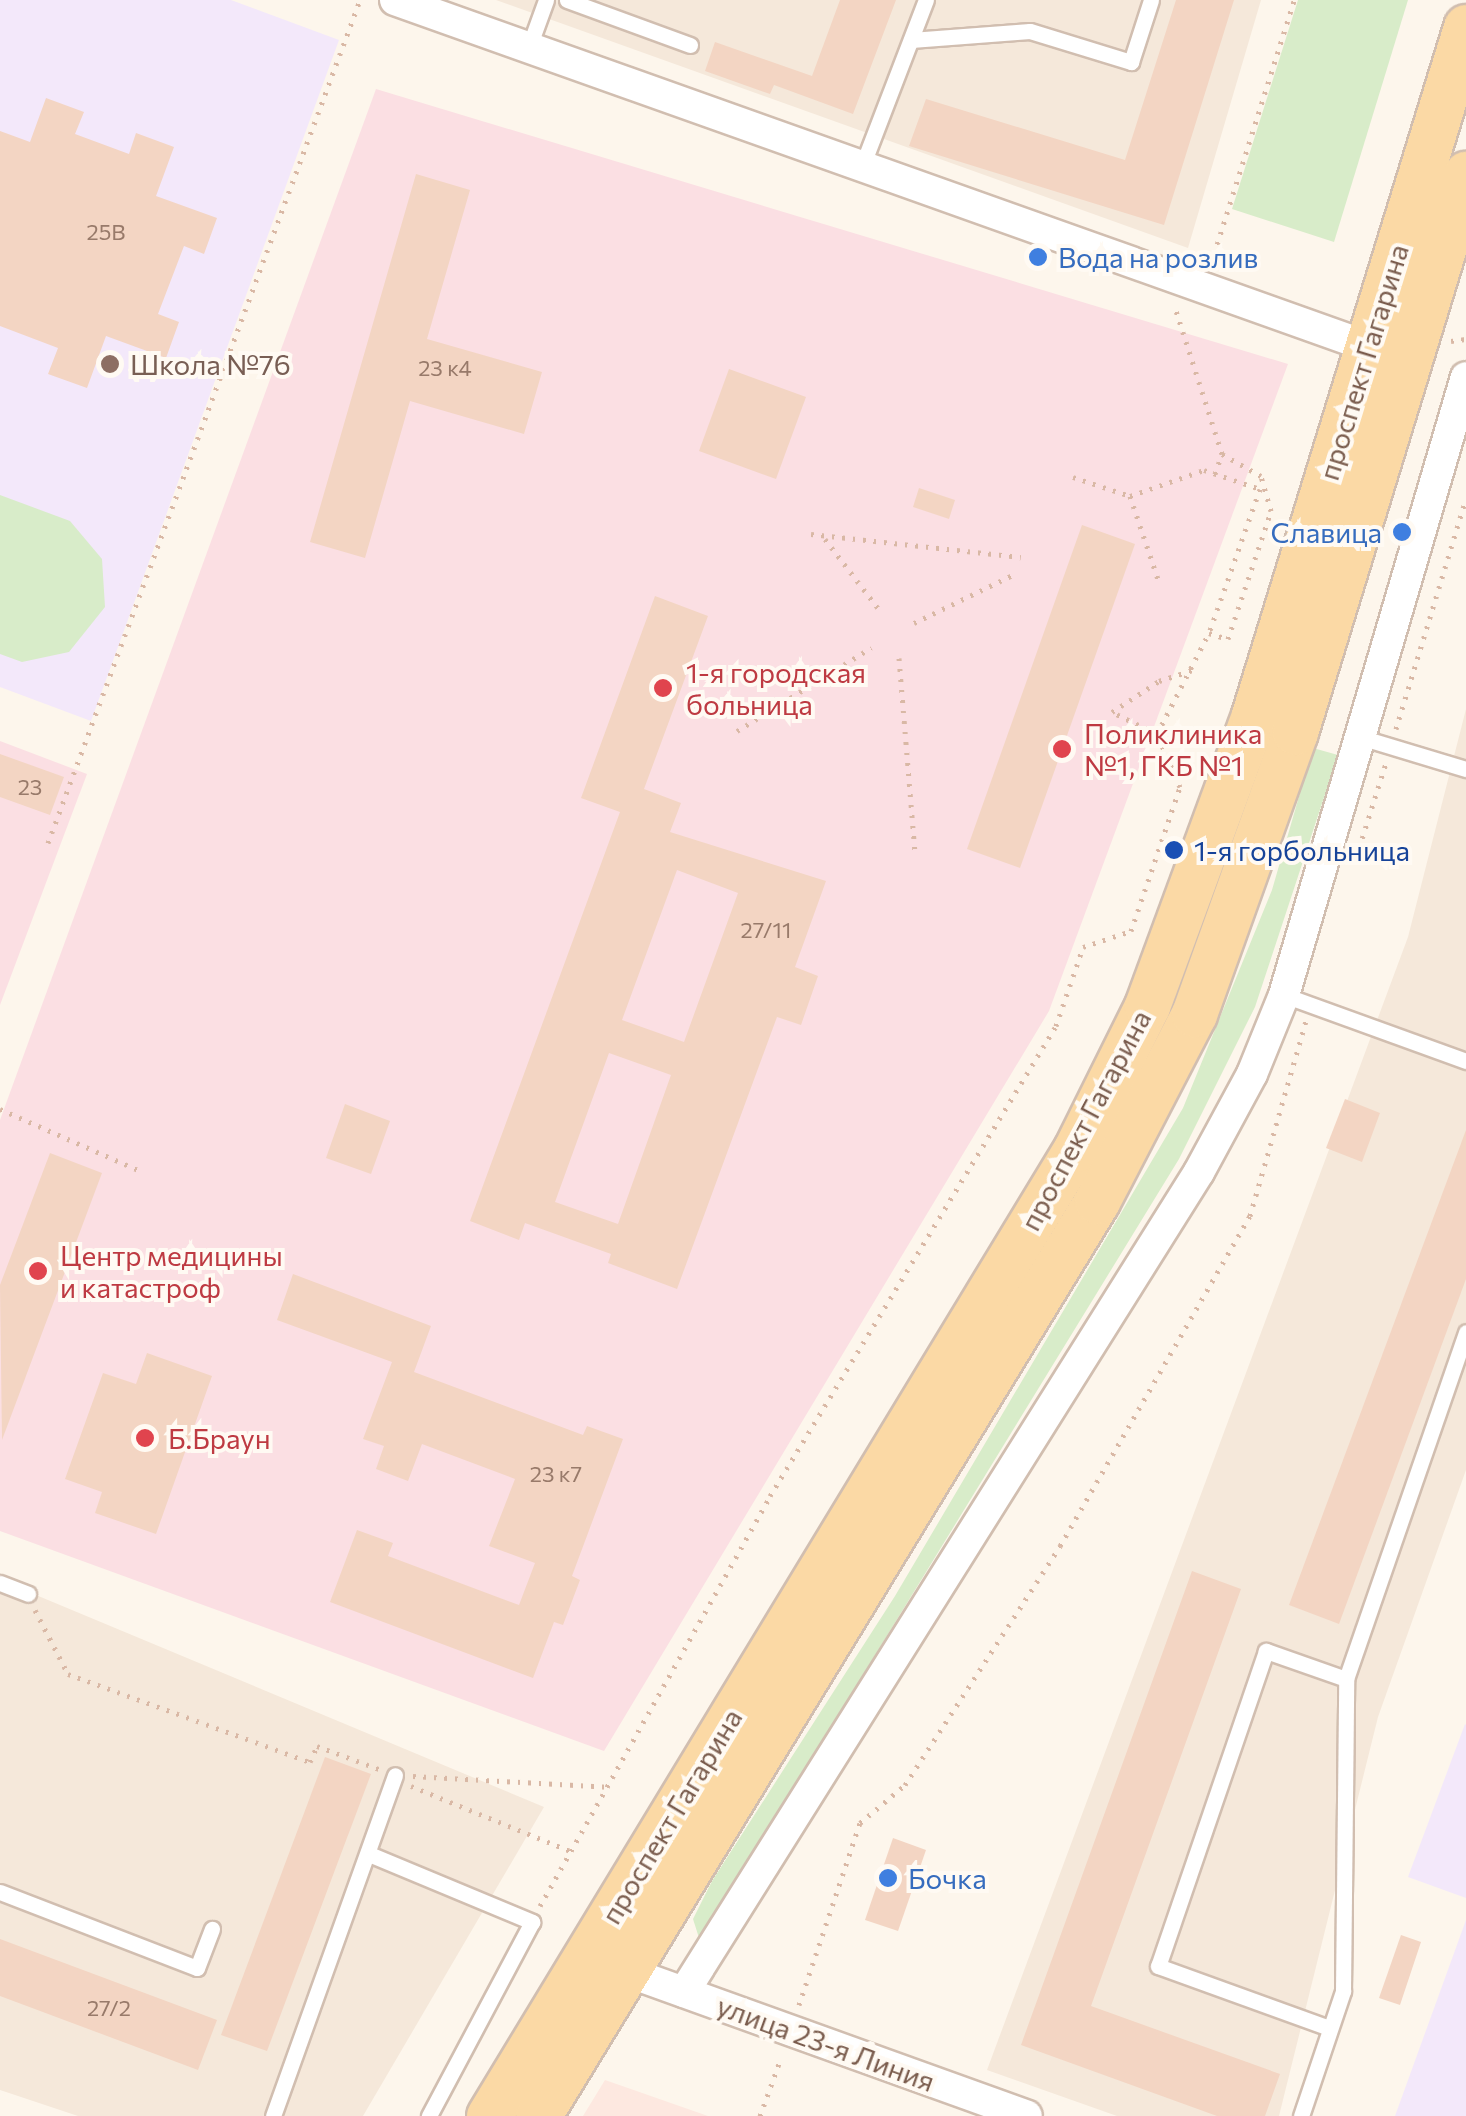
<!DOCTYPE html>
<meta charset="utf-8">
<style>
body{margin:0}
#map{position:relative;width:1466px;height:2116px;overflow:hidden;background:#fdf6ec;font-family:Commissioner,sans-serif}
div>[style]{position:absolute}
.residential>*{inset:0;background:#f5e8da}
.commercial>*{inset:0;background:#fde8e0}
.education>*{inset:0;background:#f3e8fa}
.medical>*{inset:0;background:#fbdfe3}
.green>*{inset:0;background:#d8ecc9}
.building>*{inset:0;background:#f3d5c3}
.path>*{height:5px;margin-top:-2.5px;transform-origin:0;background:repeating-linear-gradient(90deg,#d9b8a5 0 2.5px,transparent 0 10.5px)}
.roads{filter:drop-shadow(2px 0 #d1beb0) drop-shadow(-2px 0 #d1beb0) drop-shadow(0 2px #d1beb0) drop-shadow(0 -2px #d1beb0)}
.lane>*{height:15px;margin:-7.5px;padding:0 7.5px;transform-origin:7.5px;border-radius:7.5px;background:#fff}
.street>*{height:30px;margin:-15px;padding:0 15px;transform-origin:15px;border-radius:15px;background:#fff}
.primary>*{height:45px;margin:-22.5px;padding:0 22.5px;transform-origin:22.5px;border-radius:22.5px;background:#fbd9a5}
.dots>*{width:28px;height:28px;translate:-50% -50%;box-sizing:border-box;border:5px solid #fffaf3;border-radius:50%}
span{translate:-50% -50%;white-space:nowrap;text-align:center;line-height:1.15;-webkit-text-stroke:8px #fffaf3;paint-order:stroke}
.number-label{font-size:22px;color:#987a6a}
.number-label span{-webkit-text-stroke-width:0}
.shop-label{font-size:28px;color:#366cbe}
.left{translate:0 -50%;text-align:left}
.right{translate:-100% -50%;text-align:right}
.street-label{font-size:28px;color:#7a5c4d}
.education-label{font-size:28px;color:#785e54}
.health-label{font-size:28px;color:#be3a42}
.transit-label{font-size:28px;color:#164399}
</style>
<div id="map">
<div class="residential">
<i style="clip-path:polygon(496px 0,1261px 0,1188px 248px)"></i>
<i style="clip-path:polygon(1466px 709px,1466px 1470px,1378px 1717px,1279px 2116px,1117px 2116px,987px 2070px,1408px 937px)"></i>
<i style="clip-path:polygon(0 1580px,544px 1807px,363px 2116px,78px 2116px,0 2090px)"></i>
</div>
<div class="commercial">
<i style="clip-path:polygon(605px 2080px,708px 2116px,583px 2116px)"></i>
</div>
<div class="education">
<i style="clip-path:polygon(0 0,231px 0,339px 40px,91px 721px,0 687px)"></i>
<i style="clip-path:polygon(1465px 1724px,1466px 1725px,1466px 1898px,1408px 1877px)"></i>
<i style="clip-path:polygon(1466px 1920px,1466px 2116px,1395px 2116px)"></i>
</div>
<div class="medical">
<i style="clip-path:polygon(376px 89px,1288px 364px,1049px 1011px,604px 1751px,0 1531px,0 1120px)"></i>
<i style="clip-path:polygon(0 741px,87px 774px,0 1005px)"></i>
</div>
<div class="green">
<i style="clip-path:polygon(1298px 0,1408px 0,1334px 242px,1232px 209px)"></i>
<i style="clip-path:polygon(0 495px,70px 521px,102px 559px,105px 607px,69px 652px,22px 662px,0 654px)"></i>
<i style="clip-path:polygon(1313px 748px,1338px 755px,1255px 1007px,1179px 1159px,700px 1941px,693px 1919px,712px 1881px,895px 1596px,1183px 1108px,1272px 890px)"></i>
</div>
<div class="building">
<i style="clip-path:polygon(840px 0,896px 0,853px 114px,774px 85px,770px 94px,705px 71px,715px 42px,812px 76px)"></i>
<i style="clip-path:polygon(1176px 0,1234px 0,1164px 225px,909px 146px,926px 99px,1125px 160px)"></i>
<i style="clip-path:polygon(46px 98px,84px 112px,75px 134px,129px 154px,136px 133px,174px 147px,156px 196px,217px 218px,204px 254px,184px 246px,158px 314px,179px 322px,166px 358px,106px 336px,87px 388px,48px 374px,58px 348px,0 326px,0 131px,30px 142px)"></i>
<i style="clip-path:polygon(416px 174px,470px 190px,427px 339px,542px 372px,524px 434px,410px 401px,365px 558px,310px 542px)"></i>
<i style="clip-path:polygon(729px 369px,806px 397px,776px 479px,699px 451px)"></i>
<i style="clip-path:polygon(919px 488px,955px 500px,949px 519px,913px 507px)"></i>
<i style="clip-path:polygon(1082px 525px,1135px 544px,1020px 868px,967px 849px)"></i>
<i style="clip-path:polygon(evenodd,655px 596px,708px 616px,644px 789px,681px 803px,670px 832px,826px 881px,795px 967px,818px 976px,801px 1025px,777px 1017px,677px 1289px,608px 1263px,611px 1254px,525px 1223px,519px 1240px,470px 1221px,620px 812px,581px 798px,655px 596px,677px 870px,738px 893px,684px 1042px,622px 1020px,677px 870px,655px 596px,609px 1053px,671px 1075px,618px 1224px,555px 1202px,609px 1053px)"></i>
<i style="clip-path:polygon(0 754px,64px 777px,50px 815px,0 797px)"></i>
<i style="clip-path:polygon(1345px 1099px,1380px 1113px,1362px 1162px,1326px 1148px)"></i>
<i style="clip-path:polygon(345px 1104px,390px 1121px,371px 1174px,326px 1158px)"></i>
<i style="clip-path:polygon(1466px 1130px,1466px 1279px,1339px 1624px,1289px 1605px)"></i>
<i style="clip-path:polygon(50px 1153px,102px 1173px,2px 1440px,0 1285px)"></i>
<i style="clip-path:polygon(293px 1274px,431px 1326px,414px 1372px,583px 1435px,587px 1426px,623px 1439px,572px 1576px,580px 1580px,563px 1625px,554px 1622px,533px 1678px,330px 1602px,357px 1530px,393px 1543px,388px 1556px,519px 1605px,535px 1563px,489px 1546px,515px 1479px,422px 1444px,408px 1481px,376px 1469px,384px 1446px,363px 1439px,392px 1362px,277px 1320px)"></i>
<i style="clip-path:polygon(147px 1353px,212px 1376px,156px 1534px,95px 1513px,102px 1492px,65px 1479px,103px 1373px,136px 1384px)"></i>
<i style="clip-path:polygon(1192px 1571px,1241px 1589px,1091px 2006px,1280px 2074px,1265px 2116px,1217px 2116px,1021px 2045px)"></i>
<i style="clip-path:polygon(325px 1757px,371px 1774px,267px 2051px,221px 2035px)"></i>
<i style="clip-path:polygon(893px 1838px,926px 1850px,898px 1931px,865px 1920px)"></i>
<i style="clip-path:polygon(1401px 1935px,1421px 1942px,1400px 2005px,1379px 1998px)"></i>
<i style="clip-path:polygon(0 1939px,217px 2020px,198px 2070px,0 1996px)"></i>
</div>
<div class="path">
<i style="left:1211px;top:264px;width:277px;rotate:-72.5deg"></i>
<i style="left:1451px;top:341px;width:15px;rotate:-8deg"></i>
<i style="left:1215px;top:474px;width:21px;rotate:-71deg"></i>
<i style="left:1073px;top:477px;width:60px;rotate:18.4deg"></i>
<i style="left:1130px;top:496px;width:94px;rotate:71.4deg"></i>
<i style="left:1130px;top:496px;width:78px;rotate:-19.4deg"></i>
<i style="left:1204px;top:470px;width:59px;rotate:18.7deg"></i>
<i style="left:1260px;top:489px;width:153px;rotate:109.5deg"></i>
<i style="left:1209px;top:633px;width:20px;rotate:18deg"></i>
<i style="left:1228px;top:639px;width:135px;rotate:-71.4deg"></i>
<i style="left:1271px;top:511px;width:36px;rotate:-106deg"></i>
<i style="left:1261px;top:476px;width:45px;rotate:-150.6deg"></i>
<i style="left:1222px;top:454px;width:153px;rotate:-107.8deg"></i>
<i style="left:811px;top:534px;width:211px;rotate:6.3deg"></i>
<i style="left:825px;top:539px;width:92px;rotate:52.5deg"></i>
<i style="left:914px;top:623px;width:112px;rotate:-25.9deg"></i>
<i style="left:899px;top:658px;width:196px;rotate:85.3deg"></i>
<i style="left:1112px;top:712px;width:56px;rotate:-33.4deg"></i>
<i style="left:1159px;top:681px;width:36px;rotate:-18deg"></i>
<i style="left:1396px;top:729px;width:241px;rotate:-73.1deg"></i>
<i style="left:737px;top:731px;width:158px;rotate:-31.8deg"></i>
<i style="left:1157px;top:734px;width:114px;rotate:-62.8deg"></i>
<i style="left:48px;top:843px;width:899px;rotate:-69.69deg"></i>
<i style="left:1356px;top:858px;width:100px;rotate:-72.5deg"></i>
<i style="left:0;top:1109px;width:151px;rotate:23.8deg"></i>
<i style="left:35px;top:1610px;width:72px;rotate:62.7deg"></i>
<i style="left:68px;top:1674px;width:258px;rotate:20deg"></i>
<i style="left:310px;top:1762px;width:17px;rotate:-66deg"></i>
<i style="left:317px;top:1746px;width:66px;rotate:20.4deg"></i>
<i style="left:413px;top:1776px;width:194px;rotate:3.2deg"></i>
<i style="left:607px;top:1787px;width:334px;rotate:-60.7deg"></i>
<i style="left:770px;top:1496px;width:550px;rotate:-58.68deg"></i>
<i style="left:1056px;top:1026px;width:83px;rotate:-71.1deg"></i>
<i style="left:1083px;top:947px;width:51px;rotate:-18.4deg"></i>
<i style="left:1131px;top:931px;width:152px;rotate:-71.2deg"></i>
<i style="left:1180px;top:787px;width:58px;rotate:-113.5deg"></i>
<i style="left:1157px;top:734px;width:50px;rotate:-153.9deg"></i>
<i style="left:411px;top:1786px;width:172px;rotate:22.2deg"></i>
<i style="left:540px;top:1906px;width:137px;rotate:-60.6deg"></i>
<i style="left:799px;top:2005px;width:192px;rotate:-71.5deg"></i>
<i style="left:860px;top:1823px;width:59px;rotate:-40.2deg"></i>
<i style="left:905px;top:1785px;width:285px;rotate:-57deg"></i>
<i style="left:1060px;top:1546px;width:381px;rotate:-60.1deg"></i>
<i style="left:1250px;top:1216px;width:203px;rotate:-74deg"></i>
<i style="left:760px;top:2116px;width:62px;rotate:-70.1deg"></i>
</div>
<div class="roads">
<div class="lane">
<i style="left:567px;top:0;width:131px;rotate:20.1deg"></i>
<i style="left:911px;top:40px;width:119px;rotate:-4.3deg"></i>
<i style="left:1030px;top:31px;width:106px;rotate:17.1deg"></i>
<i style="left:1131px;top:62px;width:65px;rotate:-72.1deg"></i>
<i style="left:529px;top:47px;width:50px;rotate:-70.1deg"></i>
<i style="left:861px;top:169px;width:181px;rotate:-69deg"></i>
<i style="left:1360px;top:737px;width:111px;rotate:16.8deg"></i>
<i style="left:1284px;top:995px;width:194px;rotate:19.9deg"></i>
<i style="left:0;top:1583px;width:30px;rotate:21deg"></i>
<i style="left:1346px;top:1679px;width:367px;rotate:-70.9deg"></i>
<i style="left:369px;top:1854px;width:177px;rotate:22.6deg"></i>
<i style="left:532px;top:1922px;width:220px;rotate:118deg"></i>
<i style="left:0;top:1892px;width:211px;rotate:21.1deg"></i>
<i style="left:197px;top:1968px;width:42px;rotate:-69deg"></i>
<i style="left:273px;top:2116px;width:362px;rotate:-70.3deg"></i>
<i style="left:1301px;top:2116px;width:132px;rotate:-71.4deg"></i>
<i style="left:1343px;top:1991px;width:312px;rotate:-89.4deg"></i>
<i style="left:1346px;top:1679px;width:85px;rotate:-160.7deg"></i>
<i style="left:1266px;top:1651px;width:333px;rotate:108.9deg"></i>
<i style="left:1158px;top:1966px;width:182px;rotate:19.9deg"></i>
</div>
<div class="street">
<i style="left:395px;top:0;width:1032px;rotate:19.59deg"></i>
<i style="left:625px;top:1971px;width:427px;rotate:19.8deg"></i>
<i style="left:684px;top:1992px;width:968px;rotate:-57.87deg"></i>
<i style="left:1199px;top:1172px;width:111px;rotate:-61.6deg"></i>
<i style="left:1252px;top:1074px;width:85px;rotate:-67.9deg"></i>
<i style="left:1284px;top:995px;width:644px;rotate:-73.59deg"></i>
</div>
<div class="primary">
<i style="left:489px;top:2116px;width:1131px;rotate:-58.74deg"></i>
<i style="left:1076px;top:1149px;width:160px;rotate:-63.6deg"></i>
<i style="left:1147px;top:1006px;width:310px;rotate:-69.8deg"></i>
<i style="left:1254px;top:715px;width:720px;rotate:-72.87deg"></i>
<i style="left:538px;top:2116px;width:1072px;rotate:-58.58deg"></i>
<i style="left:1097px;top:1201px;width:211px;rotate:-62.6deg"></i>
<i style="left:1194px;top:1014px;width:300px;rotate:-70.3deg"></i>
<i style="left:1295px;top:732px;width:584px;rotate:-72.96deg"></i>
</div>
</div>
<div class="dots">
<i style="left:1038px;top:257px;background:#3f7fe0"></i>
<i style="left:110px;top:364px;background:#8d6e63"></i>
<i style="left:1402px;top:532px;background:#3f7fe0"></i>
<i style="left:663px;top:688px;background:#e0444e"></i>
<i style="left:1062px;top:749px;background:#e0444e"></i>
<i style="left:1174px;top:850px;background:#1a4fb4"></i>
<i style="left:38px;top:1271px;background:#e0444e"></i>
<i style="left:145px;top:1438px;background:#e0444e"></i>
<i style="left:888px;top:1878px;background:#3f7fe0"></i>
</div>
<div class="number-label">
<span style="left:106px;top:232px">25В</span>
<span style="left:445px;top:368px">23 к4</span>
<span style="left:30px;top:787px">23</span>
<span style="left:766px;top:930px">27/11</span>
<span style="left:556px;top:1474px">23 к7</span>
<span style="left:109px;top:2008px">27/2</span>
</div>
<div class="shop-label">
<span class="left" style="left:1058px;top:257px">Вода на розлив</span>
<span class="right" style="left:1382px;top:532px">Славица</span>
<span class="left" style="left:908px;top:1878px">Бочка</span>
</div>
<div class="street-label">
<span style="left:1363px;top:362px;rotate:-73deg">проспект Гагарина</span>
<span style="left:1085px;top:1120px;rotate:-62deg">проспект Гагарина</span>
<span style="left:671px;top:1816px;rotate:-59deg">проспект Гагарина</span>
<span style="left:826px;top:2043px;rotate:20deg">улица 23-я Линия</span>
</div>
<div class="education-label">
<span class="left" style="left:130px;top:364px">Школа №76</span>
</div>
<div class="health-label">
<span class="left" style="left:686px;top:688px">1-я городская<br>больница</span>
<span class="left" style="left:1084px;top:749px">Поликлиника<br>№1, ГКБ №1</span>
<span class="left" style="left:60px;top:1271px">Центр медицины<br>и катастроф</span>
<span class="left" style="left:168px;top:1438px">Б.Браун</span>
</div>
<div class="transit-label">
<span class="left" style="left:1194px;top:850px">1-я горбольница</span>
</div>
</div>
